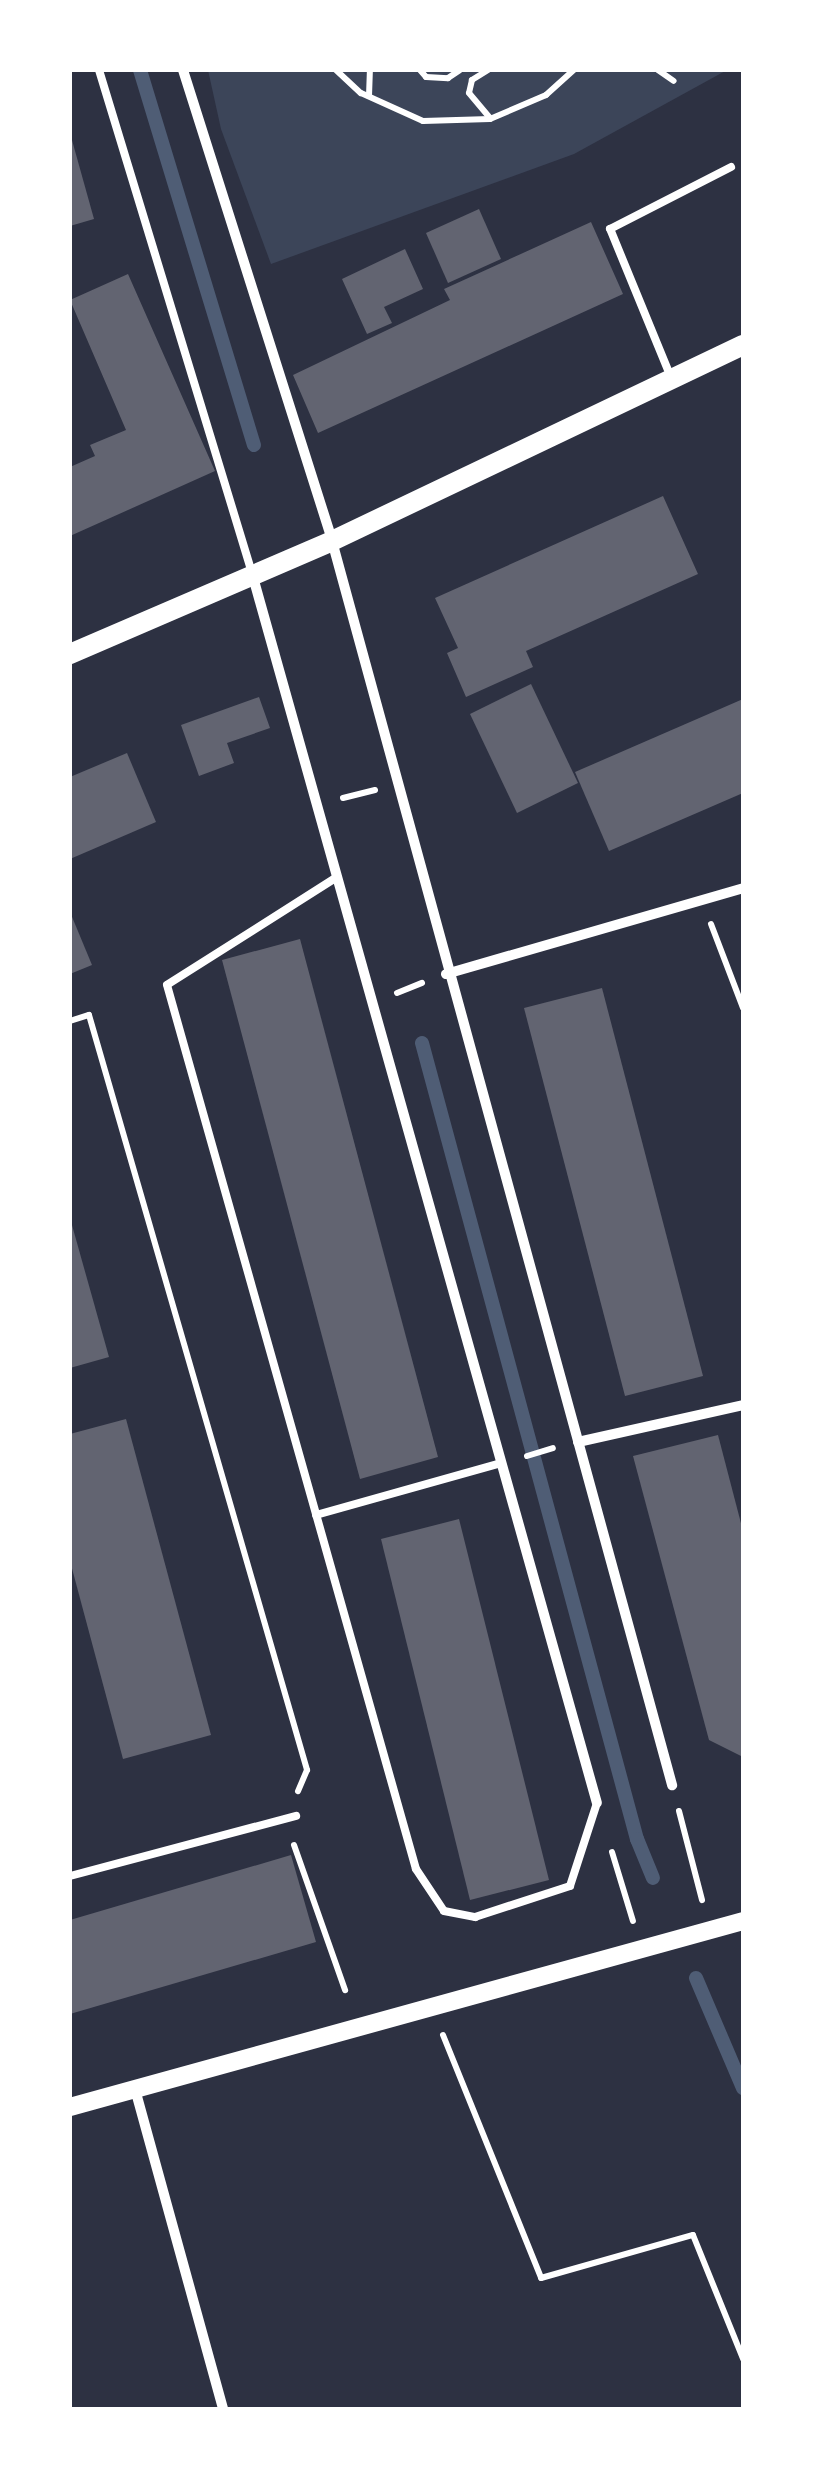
<!DOCTYPE html>
<style>
body{margin:0}
#map{position:relative;width:813px;height:2479px;overflow:hidden;background:#2d3142;font-family:"IBM Plex Serif",serif}
div>[style]{position:absolute}
.green>*{inset:0;background:#3c4559}
.stream>*{height:14px;margin:-7px;padding:0 7px;transform-origin:7px;border-radius:7px;background:#4f5d75}
.building>*{inset:0;background:#626471}
.path>*{height:6px;margin:-3px;padding:0 3px;transform-origin:3px;border-radius:3px;background:#fff}
.service>*{height:8px;margin:-4px;padding:0 4px;transform-origin:4px;border-radius:4px;background:#fff}
.minor>*{height:10px;margin:-5px;padding:0 5px;transform-origin:5px;border-radius:5px;background:#fff}
.tertiary>*{height:18px;margin:-9px;padding:0 9px;transform-origin:9px;border-radius:9px;background:#fff}
.secondary>*{height:20px;margin:-10px;padding:0 10px;transform-origin:10px;border-radius:10px;background:#fff}
span{translate:-50% -50%;white-space:nowrap;text-align:center;line-height:1.15;-webkit-text-stroke:10px #fff;paint-order:stroke}
.frame{position:absolute;inset:0;border:72px solid #fff;pointer-events:none}
</style>
<div id="map">
<div class="green">
<i style="clip-path:polygon(208px 70px,727px 70px,574px 154px,271px 264px,221px 129px)"></i>
</div>
<div class="stream">
<i style="left:140px;top:70px;width:392px;rotate:73.1deg"></i>
<i style="left:422px;top:1043px;width:825px;rotate:74.89deg"></i>
<i style="left:637px;top:1839px;width:42px;rotate:67.7deg"></i>
<i style="left:696px;top:1978px;width:120px;rotate:66.9deg"></i>
</div>
<div class="building">
<i style="clip-path:polygon(70px 133px,94px 219px,70px 226px)"></i>
<i style="clip-path:polygon(479px 209px,501px 259px,448px 283px,426px 233px)"></i>
<i style="clip-path:polygon(591px 222px,623px 294px,318px 433px,293px 375px,450px 300px,444px 289px)"></i>
<i style="clip-path:polygon(405px 249px,423px 289px,384px 307px,392px 323px,367px 334px,342px 279px)"></i>
<i style="clip-path:polygon(128px 274px,215px 471px,70px 536px,70px 467px,95px 456px,90px 445px,126px 430px,70px 300px)"></i>
<i style="clip-path:polygon(663px 496px,698px 574px,526px 651px,533px 667px,466px 697px,447px 653px,458px 648px,435px 598px)"></i>
<i style="clip-path:polygon(531px 684px,578px 783px,517px 813px,470px 714px)"></i>
<i style="clip-path:polygon(259px 697px,270px 728px,227px 743px,234px 763px,199px 776px,181px 725px)"></i>
<i style="clip-path:polygon(743px 699px,743px 793px,609px 851px,575px 772px)"></i>
<i style="clip-path:polygon(127px 753px,156px 822px,70px 859px,70px 777px)"></i>
<i style="clip-path:polygon(70px 912px,92px 965px,70px 974px)"></i>
<i style="clip-path:polygon(300px 939px,438px 1457px,360px 1479px,222px 960px)"></i>
<i style="clip-path:polygon(602px 988px,703px 1376px,625px 1396px,524px 1008px)"></i>
<i style="clip-path:polygon(70px 1218px,109px 1357px,70px 1368px)"></i>
<i style="clip-path:polygon(126px 1419px,211px 1735px,123px 1759px,70px 1561px,70px 1434px)"></i>
<i style="clip-path:polygon(718px 1435px,743px 1531px,743px 1757px,709px 1740px,633px 1456px)"></i>
<i style="clip-path:polygon(459px 1519px,549px 1880px,470px 1900px,381px 1539px)"></i>
<i style="clip-path:polygon(291px 1855px,316px 1942px,70px 2014px,70px 1920px)"></i>
</div>
<div class="path">
<i style="left:336px;top:70px;width:34px;rotate:43deg"></i>
<i style="left:361px;top:93px;width:68px;rotate:24.3deg"></i>
<i style="left:423px;top:121px;width:67px;rotate:-1.7deg"></i>
<i style="left:490px;top:119px;width:61px;rotate:-23.2deg"></i>
<i style="left:546px;top:95px;width:38px;rotate:-42deg"></i>
<i style="left:420px;top:70px;width:9px;rotate:49deg"></i>
<i style="left:426px;top:77px;width:22px;rotate:3deg"></i>
<i style="left:448px;top:78px;width:14px;rotate:-34deg"></i>
<i style="left:488px;top:70px;width:19px;rotate:148deg"></i>
<i style="left:472px;top:80px;width:13px;rotate:103deg"></i>
<i style="left:469px;top:93px;width:33px;rotate:50deg"></i>
<i style="left:658px;top:70px;width:19px;rotate:35deg"></i>
<i style="left:369px;top:96px;width:26px;rotate:-88deg"></i>
<i style="left:343px;top:798px;width:33px;rotate:-14deg"></i>
<i style="left:711px;top:924px;width:90px;rotate:69.1deg"></i>
<i style="left:397px;top:993px;width:27px;rotate:-22deg"></i>
<i style="left:70px;top:1021px;width:20px;rotate:-18deg"></i>
<i style="left:89px;top:1015px;width:786px;rotate:73.89deg"></i>
<i style="left:307px;top:1770px;width:23px;rotate:113deg"></i>
<i style="left:527px;top:1456px;width:27px;rotate:-17deg"></i>
<i style="left:679px;top:1811px;width:92px;rotate:75.5deg"></i>
<i style="left:294px;top:1845px;width:154px;rotate:70.6deg"></i>
<i style="left:612px;top:1852px;width:72px;rotate:73.1deg"></i>
<i style="left:443px;top:2035px;width:262px;rotate:68deg"></i>
<i style="left:541px;top:2278px;width:158px;rotate:-15.8deg"></i>
<i style="left:693px;top:2235px;width:134px;rotate:68deg"></i>
</div>
<div class="service">
<i style="left:99px;top:70px;width:526px;rotate:73.08deg"></i>
<i style="left:670px;top:375px;width:158px;rotate:-112.3deg"></i>
<i style="left:610px;top:229px;width:136px;rotate:-27.1deg"></i>
<i style="left:337px;top:877px;width:201px;rotate:147.6deg"></i>
<i style="left:167px;top:985px;width:918px;rotate:74.27deg"></i>
<i style="left:416px;top:1869px;width:50px;rotate:56.3deg"></i>
<i style="left:444px;top:1911px;width:32px;rotate:11deg"></i>
<i style="left:475px;top:1917px;width:100px;rotate:-18.1deg"></i>
<i style="left:570px;top:1886px;width:87px;rotate:-72deg"></i>
<i style="left:316px;top:1515px;width:192px;rotate:-15.7deg"></i>
<i style="left:70px;top:1876px;width:234px;rotate:-14.9deg"></i>
</div>
<div class="minor">
<i style="left:183px;top:70px;width:494px;rotate:72.4deg"></i>
<i style="left:332px;top:541px;width:1290px;rotate:74.71deg"></i>
<i style="left:253px;top:577px;width:1273px;rotate:74.33deg"></i>
<i style="left:446px;top:974px;width:309px;rotate:-16.1deg"></i>
<i style="left:578px;top:1442px;width:169px;rotate:-12.6deg"></i>
<i style="left:135px;top:2089px;width:332px;rotate:74.6deg"></i>
</div>
<div class="tertiary">
<i style="left:70px;top:2107px;width:698px;rotate:-15.45deg"></i>
</div>
<div class="secondary">
<i style="left:70px;top:654px;width:285px;rotate:-23.3deg"></i>
<i style="left:332px;top:541px;width:455px;rotate:-25.5deg"></i>
</div>
<div class="frame"></div>
</div>
